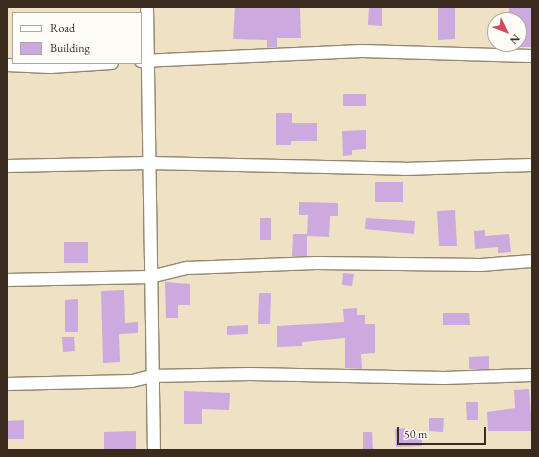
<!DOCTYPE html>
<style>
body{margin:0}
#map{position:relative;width:539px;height:457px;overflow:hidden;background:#efe2c4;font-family:"EB Garamond",serif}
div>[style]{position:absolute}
.building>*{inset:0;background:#cca9df}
.roads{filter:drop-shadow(1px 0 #958671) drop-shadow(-1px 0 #958671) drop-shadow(0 1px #958671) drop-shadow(0 -1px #958671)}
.minor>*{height:12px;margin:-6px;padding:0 6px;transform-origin:6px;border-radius:6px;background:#fff}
span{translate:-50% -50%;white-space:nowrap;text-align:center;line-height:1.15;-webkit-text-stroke:3.5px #fdfcf7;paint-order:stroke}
.frame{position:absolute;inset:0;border:8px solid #3b2a1e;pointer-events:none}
.legend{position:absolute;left:12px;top:12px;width:130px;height:52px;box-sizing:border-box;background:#fdfcf7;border:1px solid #afa8a0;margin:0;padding:5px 7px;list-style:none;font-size:12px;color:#3b2a1e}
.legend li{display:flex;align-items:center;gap:8px;height:20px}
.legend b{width:20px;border:1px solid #afa8a0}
.north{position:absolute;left:487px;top:12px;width:40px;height:40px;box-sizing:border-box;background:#fdfcf7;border:1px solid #afa8a0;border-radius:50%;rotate:133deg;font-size:11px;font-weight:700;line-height:16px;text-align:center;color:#3b2a1e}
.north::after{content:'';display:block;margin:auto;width:14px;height:18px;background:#d1495b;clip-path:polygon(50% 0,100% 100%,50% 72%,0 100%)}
.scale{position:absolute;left:397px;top:427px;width:89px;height:18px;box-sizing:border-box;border:2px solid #3b2a1e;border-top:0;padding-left:5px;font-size:12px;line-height:14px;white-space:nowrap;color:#3b2a1e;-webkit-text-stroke:3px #fdfcf7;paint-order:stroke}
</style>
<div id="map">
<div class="building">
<i style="clip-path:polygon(235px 7px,300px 7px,301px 38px,277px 38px,277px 47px,267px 48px,267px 40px,233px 39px)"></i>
<i style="clip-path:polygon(369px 7px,382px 7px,382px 26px,368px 25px)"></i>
<i style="clip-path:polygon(438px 7px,455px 7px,455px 39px,438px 40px)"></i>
<i style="clip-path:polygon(509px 7px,531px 7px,531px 47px,519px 47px,519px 20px,509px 20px)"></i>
<i style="clip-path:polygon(343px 94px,366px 94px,366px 106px,343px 106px)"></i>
<i style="clip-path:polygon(276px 113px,292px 113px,292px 123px,317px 123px,317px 141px,291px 141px,291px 145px,276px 145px)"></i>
<i style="clip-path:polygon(366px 130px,366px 149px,352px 150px,352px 155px,343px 156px,342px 131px)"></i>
<i style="clip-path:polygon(375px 182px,403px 182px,403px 202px,375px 202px)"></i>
<i style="clip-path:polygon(299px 202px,338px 203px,338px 216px,330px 216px,329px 237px,307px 236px,307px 256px,292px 256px,293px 234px,307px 234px,308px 215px,299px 215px)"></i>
<i style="clip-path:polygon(455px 210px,457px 246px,439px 246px,437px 211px)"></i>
<i style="clip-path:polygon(260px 218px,271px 218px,271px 240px,260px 240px)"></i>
<i style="clip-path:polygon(366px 218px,415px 221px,414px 234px,365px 229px)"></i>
<i style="clip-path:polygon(485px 230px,485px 236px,509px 234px,511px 252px,498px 253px,498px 247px,475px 249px,474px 231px)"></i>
<i style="clip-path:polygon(64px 242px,88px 242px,88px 263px,64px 263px)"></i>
<i style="clip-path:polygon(343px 273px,354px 274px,352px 286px,342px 285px)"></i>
<i style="clip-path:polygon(165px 282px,190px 284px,190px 305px,178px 305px,178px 318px,166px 318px)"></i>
<i style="clip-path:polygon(124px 290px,125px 323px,138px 322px,138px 333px,119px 334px,120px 362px,103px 363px,101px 291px)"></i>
<i style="clip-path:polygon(259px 293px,271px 293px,270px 324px,258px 324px)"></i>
<i style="clip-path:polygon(78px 299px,78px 332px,65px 332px,65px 300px)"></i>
<i style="clip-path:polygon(357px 308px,357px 315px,365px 315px,365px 324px,375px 324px,375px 353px,361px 354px,362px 369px,345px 368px,345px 338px,302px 342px,302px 346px,277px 347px,277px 326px,344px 322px,343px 309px)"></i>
<i style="clip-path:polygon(443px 313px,469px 313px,470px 325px,443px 325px)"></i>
<i style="clip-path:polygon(248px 325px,248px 334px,227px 335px,227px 326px)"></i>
<i style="clip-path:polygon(62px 337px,74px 337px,75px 351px,63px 352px)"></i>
<i style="clip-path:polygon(489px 356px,489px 369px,469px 369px,469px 357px)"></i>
<i style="clip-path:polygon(529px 389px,532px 431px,488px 431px,487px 412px,515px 408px,514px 390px)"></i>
<i style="clip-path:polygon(184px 391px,230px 393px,229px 410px,202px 409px,202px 424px,184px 424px)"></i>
<i style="clip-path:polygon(466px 402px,478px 402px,478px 420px,467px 420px)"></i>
<i style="clip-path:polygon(429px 418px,444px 418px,443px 432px,429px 431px)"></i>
<i style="clip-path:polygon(24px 420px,24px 439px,7px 439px,7px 421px)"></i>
<i style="clip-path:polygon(405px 428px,406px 435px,422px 434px,422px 446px,396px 447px,395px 429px)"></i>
<i style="clip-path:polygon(136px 431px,136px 450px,104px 450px,104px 432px)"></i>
<i style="clip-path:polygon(363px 432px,372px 432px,373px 449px,363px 449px)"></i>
</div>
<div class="roads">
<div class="minor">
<i style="left:147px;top:7px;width:443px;rotate:89.1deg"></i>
<i style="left:141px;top:61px;width:221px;rotate:-2.6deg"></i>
<i style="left:362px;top:51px;width:170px;rotate:1.7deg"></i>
<i style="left:7px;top:65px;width:43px;rotate:2.7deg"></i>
<i style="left:50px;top:67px;width:62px;rotate:-3.7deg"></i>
<i style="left:7px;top:166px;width:142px;rotate:-1.2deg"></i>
<i style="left:149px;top:163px;width:255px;rotate:1.3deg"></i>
<i style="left:404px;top:169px;width:128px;rotate:-1.8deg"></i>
<i style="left:7px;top:280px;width:143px;rotate:-1.2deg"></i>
<i style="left:150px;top:277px;width:38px;rotate:-14deg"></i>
<i style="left:187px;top:268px;width:129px;rotate:-2.2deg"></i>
<i style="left:316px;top:263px;width:165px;rotate:0.7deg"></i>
<i style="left:481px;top:265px;width:51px;rotate:-4.5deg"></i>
<i style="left:7px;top:384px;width:125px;rotate:-1.4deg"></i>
<i style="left:132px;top:381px;width:21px;rotate:-14deg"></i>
<i style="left:152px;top:376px;width:98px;rotate:-1.2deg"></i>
<i style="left:250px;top:374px;width:194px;rotate:1.2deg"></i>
<i style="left:444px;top:378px;width:88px;rotate:-2deg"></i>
</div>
</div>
<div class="frame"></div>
<ul class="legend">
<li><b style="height:5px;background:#fff"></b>Road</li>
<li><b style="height:11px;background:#cca9df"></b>Building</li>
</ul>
<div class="north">N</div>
<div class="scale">50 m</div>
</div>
